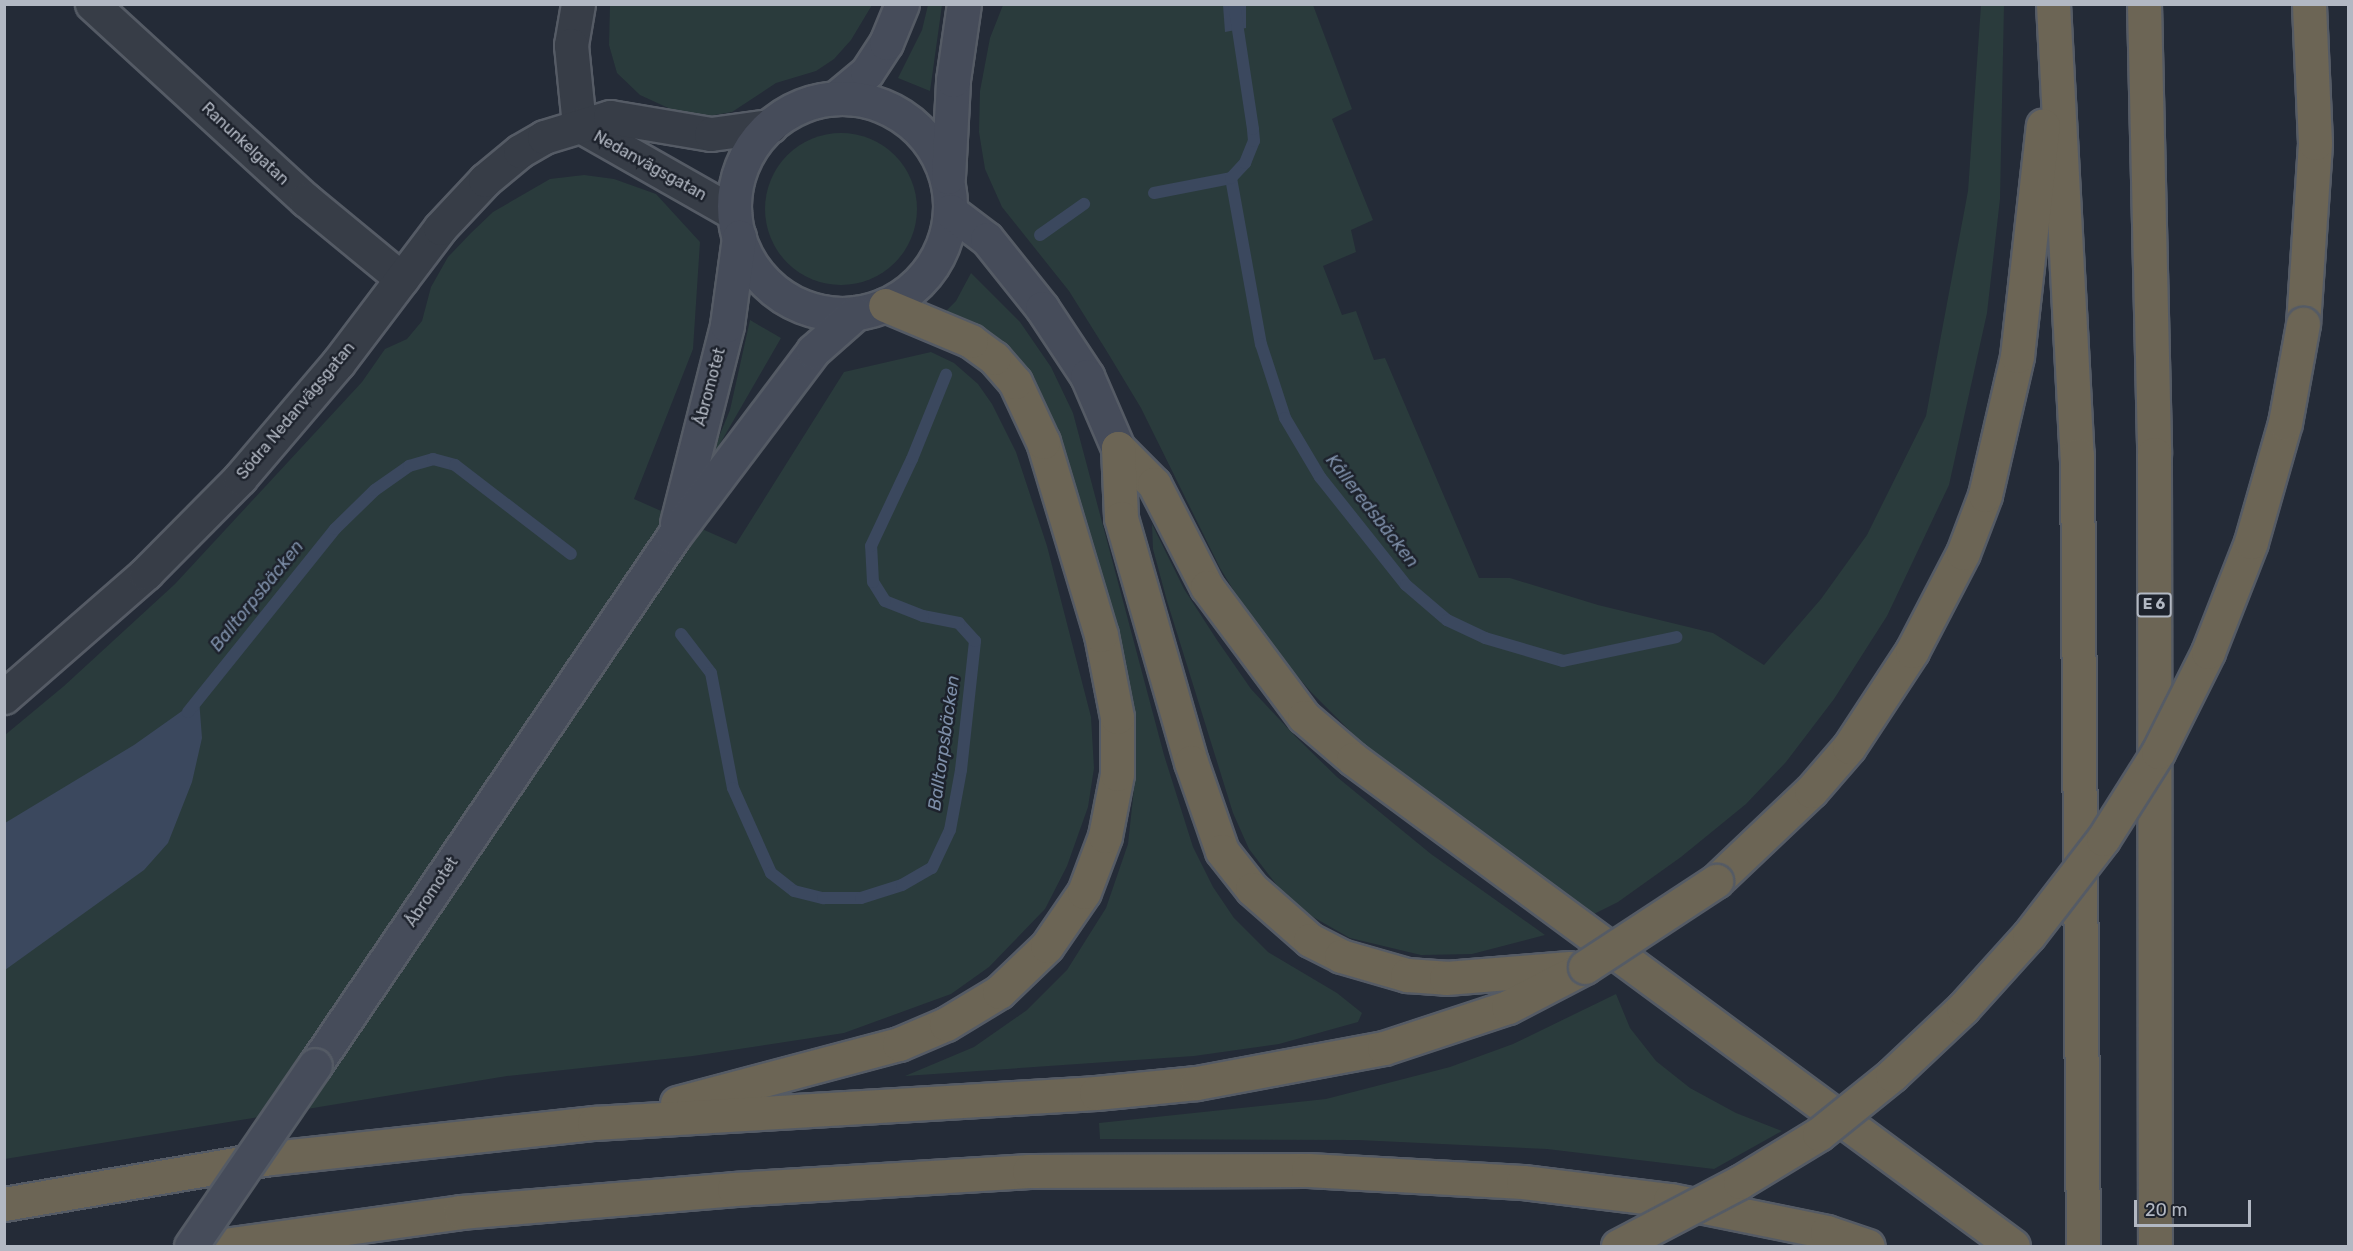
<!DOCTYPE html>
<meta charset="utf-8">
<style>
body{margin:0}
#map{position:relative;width:2353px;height:1251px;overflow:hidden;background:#242b37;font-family:Rubik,sans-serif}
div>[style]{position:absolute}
.green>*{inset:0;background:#2a3b3c}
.round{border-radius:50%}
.water>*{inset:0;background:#3b485e}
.stream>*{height:12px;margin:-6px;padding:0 6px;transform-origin:6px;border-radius:6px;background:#3b485e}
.roads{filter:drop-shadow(2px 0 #555b65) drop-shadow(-2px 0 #555b65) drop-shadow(0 2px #555b65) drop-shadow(0 -2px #555b65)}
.street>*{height:33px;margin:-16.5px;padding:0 16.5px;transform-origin:16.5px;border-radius:16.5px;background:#373d47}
.secondary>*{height:33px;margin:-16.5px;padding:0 16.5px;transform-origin:16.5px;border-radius:16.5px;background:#464c5a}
.secondary>.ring{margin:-16.5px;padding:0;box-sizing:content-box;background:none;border:33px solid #464c5a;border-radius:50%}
.highway>*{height:33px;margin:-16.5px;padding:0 16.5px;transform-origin:16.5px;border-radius:16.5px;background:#6c6555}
.bridges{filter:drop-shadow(2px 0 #555b65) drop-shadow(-2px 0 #555b65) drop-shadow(0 2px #555b65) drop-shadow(0 -2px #555b65)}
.secondary-bridge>*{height:33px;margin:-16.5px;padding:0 16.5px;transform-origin:16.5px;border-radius:16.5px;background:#464c5a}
.highway-bridge>*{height:33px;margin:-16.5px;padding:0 16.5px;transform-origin:16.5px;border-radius:16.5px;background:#6c6555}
span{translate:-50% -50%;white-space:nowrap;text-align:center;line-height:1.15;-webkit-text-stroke:5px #1d222c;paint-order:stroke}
.shield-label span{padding:2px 4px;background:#1d222c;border:2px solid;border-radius:4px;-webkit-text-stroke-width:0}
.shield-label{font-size:15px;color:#b2b8c3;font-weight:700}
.street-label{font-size:16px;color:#b2b8c3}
.water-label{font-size:18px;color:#7d8ea8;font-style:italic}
.frame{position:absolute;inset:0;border:6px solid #b2b8c3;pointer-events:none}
.scale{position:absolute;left:2134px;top:1200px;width:117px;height:27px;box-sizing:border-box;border:3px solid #b2b8c3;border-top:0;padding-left:8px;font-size:18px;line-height:21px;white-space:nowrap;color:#b2b8c3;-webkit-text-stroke:4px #1d222c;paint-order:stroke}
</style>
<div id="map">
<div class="green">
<i style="clip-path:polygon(610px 5px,872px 5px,851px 40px,834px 59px,816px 71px,776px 83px,732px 112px,709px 116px,677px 112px,640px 95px,617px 73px,609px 45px)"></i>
<i style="clip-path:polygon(928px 5px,942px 5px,930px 91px,898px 78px,922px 30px)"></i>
<i style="clip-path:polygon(1003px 5px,1313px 5px,1352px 109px,1332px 119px,1373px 220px,1351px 230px,1356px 252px,1323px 266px,1342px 315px,1356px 311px,1374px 360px,1385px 358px,1479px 578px,1510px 578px,1598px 605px,1713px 633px,1764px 665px,1821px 599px,1867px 535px,1926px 416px,1968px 191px,1981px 5px,2004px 5px,2000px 199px,1987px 313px,1949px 485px,1887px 616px,1834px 699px,1786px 762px,1746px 804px,1681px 857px,1618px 902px,1588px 917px,1381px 762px,1311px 692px,1259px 632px,1220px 568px,1141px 408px,1106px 350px,1069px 291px,1002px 207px,985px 169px,979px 132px,980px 91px,990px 38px)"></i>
<i class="round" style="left:765px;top:133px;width:152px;height:152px"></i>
<i style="clip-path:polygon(584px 175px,614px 179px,656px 194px,700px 242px,693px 349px,634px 499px,736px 544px,844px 372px,931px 352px,954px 363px,978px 384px,992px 404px,1016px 452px,1047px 546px,1091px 717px,1094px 768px,1088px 807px,1067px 866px,1045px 909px,989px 967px,951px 994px,844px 1033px,693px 1056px,507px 1076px,5px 1159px,5px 735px,64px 686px,175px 584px,362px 382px,385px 349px,407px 339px,422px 321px,431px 287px,448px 257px,471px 233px,493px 212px,550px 179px)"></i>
<i style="clip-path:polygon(971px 273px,1020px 322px,1051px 367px,1073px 413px,1164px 755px,1193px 847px,1213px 887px,1234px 918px,1268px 952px,1337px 993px,1362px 1013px,1358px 1022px,1279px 1044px,1194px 1056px,905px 1076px,974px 1047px,1027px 1010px,1067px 970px,1106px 908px,1128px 844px,1136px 770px,1133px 700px,1122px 649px,1078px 493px,1053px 422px,1032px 380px,1020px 366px,943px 314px,956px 301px)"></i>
<i style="clip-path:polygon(750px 320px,781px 338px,706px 468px,730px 410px)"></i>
<i style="clip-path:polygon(1152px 524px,1184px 589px,1217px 640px,1251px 689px,1295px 736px,1337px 777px,1431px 854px,1545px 935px,1472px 954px,1421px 955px,1350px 938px,1292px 905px,1249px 849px,1233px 813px,1167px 601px,1153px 549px)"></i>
<i style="clip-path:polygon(1616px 994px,1630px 1028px,1656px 1061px,1690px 1088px,1736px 1113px,1782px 1131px,1714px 1169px,1547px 1149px,1358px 1140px,1100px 1139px,1099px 1123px,1326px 1099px,1450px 1067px,1513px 1044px)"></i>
</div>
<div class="water">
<i style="clip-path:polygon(1223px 5px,1246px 5px,1246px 28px,1225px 32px)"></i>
<i style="clip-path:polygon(199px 699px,202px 738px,192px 782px,168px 843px,144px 870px,5px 970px,5px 823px,134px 745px)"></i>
</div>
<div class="stream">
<i style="left:1231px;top:178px;width:169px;rotate:79.8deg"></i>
<i style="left:1261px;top:344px;width:78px;rotate:72deg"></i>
<i style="left:1285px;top:418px;width:69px;rotate:59.3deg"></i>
<i style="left:1320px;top:477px;width:138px;rotate:51.5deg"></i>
<i style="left:1406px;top:585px;width:54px;rotate:40.5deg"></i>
<i style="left:1447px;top:620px;width:42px;rotate:25.3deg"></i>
<i style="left:1485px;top:638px;width:81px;rotate:16.4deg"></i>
<i style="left:1563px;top:661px;width:116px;rotate:-11.9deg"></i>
<i style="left:1154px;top:193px;width:78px;rotate:-11deg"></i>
<i style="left:1231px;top:178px;width:21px;rotate:-47deg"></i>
<i style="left:1245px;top:163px;width:24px;rotate:-68deg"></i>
<i style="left:1254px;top:141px;width:12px;rotate:-95deg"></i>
<i style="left:1253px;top:129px;width:126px;rotate:-98.6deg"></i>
<i style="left:1040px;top:235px;width:54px;rotate:-35.2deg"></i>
<i style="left:681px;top:634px;width:49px;rotate:52.4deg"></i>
<i style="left:711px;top:673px;width:117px;rotate:79.2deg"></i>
<i style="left:733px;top:788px;width:93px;rotate:65.9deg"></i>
<i style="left:771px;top:873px;width:29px;rotate:38deg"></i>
<i style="left:794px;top:891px;width:30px;rotate:14deg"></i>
<i style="left:823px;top:898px;width:38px"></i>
<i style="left:861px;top:898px;width:43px;rotate:-17.6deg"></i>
<i style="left:902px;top:885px;width:34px;rotate:-30deg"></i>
<i style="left:932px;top:868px;width:42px;rotate:-64.7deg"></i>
<i style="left:950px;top:830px;width:61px;rotate:-79.6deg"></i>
<i style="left:961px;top:770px;width:130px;rotate:-83.8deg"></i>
<i style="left:975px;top:641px;width:24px;rotate:-132deg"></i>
<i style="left:959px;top:623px;width:37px;rotate:-169deg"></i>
<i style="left:923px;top:616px;width:41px;rotate:-158.5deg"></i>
<i style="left:885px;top:601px;width:22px;rotate:-122deg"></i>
<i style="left:873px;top:582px;width:36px;rotate:-93deg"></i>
<i style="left:871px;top:546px;width:96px;rotate:-64.8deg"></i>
<i style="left:912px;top:459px;width:91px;rotate:-68deg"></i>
<i style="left:188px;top:712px;width:235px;rotate:-51.2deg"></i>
<i style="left:335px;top:529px;width:56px;rotate:-44.3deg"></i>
<i style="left:375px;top:490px;width:42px;rotate:-35.2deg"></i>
<i style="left:409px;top:466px;width:25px;rotate:-16deg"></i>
<i style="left:433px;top:459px;width:23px;rotate:15deg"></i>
<i style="left:455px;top:465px;width:146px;rotate:37.5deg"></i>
</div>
<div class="roads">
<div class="street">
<i style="left:92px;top:4px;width:290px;rotate:42.5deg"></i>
<i style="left:306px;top:200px;width:124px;rotate:39.5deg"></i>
<i style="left:578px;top:4px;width:42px;rotate:99.7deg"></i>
<i style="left:571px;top:45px;width:80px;rotate:84.3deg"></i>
<i style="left:579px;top:125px;width:178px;rotate:29.6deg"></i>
<i style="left:4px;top:697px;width:189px;rotate:-41.1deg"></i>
<i style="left:146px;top:573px;width:134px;rotate:-45.3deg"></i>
<i style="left:240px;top:478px;width:151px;rotate:-49.6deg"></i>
<i style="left:338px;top:363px;width:169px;rotate:-52.9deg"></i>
<i style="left:440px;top:228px;width:66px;rotate:-46.8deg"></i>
<i style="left:485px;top:180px;width:45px;rotate:-39.6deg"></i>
<i style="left:520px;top:151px;width:28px;rotate:-30deg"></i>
<i style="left:544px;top:137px;width:69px;rotate:-16.9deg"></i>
<i style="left:610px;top:117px;width:102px;rotate:9.6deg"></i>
<i style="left:711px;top:134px;width:60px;rotate:-7.7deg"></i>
</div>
<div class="secondary">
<i style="left:836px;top:98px;width:40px;rotate:-40deg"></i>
<i style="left:867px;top:72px;width:35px;rotate:-57deg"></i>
<i style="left:886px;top:43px;width:42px;rotate:-67.7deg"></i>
<i class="ring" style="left:734px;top:98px;width:183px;height:183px"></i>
<i style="left:948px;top:177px;width:97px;rotate:-87deg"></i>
<i style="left:953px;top:80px;width:77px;rotate:-81.8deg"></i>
<i style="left:950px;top:211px;width:46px;rotate:37.1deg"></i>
<i style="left:987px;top:239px;width:88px;rotate:51.4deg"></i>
<i style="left:1042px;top:308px;width:82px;rotate:56.5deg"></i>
<i style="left:1087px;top:376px;width:78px;rotate:66.7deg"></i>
<i style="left:677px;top:523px;width:204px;rotate:-75.8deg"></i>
<i style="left:727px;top:325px;width:89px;rotate:-82.2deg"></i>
<i style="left:315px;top:1065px;width:638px;rotate:-55.86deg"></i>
<i style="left:673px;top:537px;width:233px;rotate:-53deg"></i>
<i style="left:813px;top:351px;width:57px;rotate:-41.5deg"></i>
</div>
<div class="highway">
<i style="left:2053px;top:4px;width:452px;rotate:87deg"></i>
<i style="left:2077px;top:455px;width:791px;rotate:89.57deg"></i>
<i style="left:2144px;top:4px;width:450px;rotate:88.7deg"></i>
<i style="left:2154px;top:454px;width:792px;rotate:89.93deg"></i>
<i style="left:2303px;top:324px;width:181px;rotate:-86.2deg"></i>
<i style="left:2315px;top:143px;width:139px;rotate:-92.5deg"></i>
<i style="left:1118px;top:448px;width:51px;rotate:45deg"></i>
<i style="left:1154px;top:484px;width:116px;rotate:62.8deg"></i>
<i style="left:1207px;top:587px;width:162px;rotate:53.3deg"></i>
<i style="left:1304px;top:717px;width:65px;rotate:40.6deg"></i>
<i style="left:1353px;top:759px;width:820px;rotate:36.42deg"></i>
<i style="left:1118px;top:448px;width:70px;rotate:87.5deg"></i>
<i style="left:1121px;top:518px;width:254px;rotate:74deg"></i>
<i style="left:1191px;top:762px;width:94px;rotate:70.8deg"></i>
<i style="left:1222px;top:851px;width:48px;rotate:51.7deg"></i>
<i style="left:1252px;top:889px;width:77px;rotate:41.3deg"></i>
<i style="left:1310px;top:940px;width:35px;rotate:27deg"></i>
<i style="left:1341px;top:956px;width:69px;rotate:16.1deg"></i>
<i style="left:1407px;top:975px;width:39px;rotate:4deg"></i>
<i style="left:1446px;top:978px;width:124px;rotate:-4.6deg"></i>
<i style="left:1716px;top:881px;width:131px;rotate:-43.5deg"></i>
<i style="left:1811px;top:791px;width:58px;rotate:-49.2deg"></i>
<i style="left:1849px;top:747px;width:115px;rotate:-56.7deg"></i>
<i style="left:1912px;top:651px;width:110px;rotate:-62.5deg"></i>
<i style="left:1963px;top:553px;width:62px;rotate:-69.2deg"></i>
<i style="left:1985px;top:495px;width:143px;rotate:-77deg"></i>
<i style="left:2017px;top:356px;width:232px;rotate:-83.6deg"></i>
<i style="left:677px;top:1103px;width:230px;rotate:-14.9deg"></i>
<i style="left:899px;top:1044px;width:51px;rotate:-23.1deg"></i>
<i style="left:946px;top:1024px;width:62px;rotate:-31.1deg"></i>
<i style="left:999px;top:992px;width:66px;rotate:-43.8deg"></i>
<i style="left:1047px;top:946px;width:65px;rotate:-55.6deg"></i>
<i style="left:1084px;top:892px;width:60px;rotate:-69.4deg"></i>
<i style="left:1105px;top:836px;width:63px;rotate:-79deg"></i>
<i style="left:1117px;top:774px;width:57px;rotate:-90deg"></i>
<i style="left:1117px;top:717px;width:84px;rotate:-101deg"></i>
<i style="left:1101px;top:635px;width:202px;rotate:-106.7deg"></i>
<i style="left:1043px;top:442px;width:66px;rotate:-115deg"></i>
<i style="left:1015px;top:382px;width:32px;rotate:-131deg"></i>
<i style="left:994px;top:358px;width:29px;rotate:-144deg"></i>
<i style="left:971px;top:341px;width:93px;rotate:-157.3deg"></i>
<i style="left:4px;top:1204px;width:271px;rotate:-9.8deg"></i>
<i style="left:271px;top:1158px;width:325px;rotate:-6.2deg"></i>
<i style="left:594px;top:1123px;width:503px;rotate:-3.42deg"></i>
<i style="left:1096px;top:1093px;width:101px;rotate:-5.7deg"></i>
<i style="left:1197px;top:1083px;width:190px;rotate:-10.6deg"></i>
<i style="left:1384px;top:1048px;width:131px;rotate:-18.3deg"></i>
<i style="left:1508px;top:1007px;width:87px;rotate:-27.5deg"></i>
<i style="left:217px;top:1246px;width:246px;rotate:-7.9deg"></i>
<i style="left:461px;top:1212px;width:274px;rotate:-4.8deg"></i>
<i style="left:734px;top:1189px;width:296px;rotate:-3.5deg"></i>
<i style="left:1029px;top:1171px;width:279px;rotate:-0.2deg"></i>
<i style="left:1308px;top:1170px;width:215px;rotate:3.2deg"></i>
<i style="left:1523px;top:1182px;width:148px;rotate:7deg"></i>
<i style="left:1670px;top:1200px;width:160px;rotate:11.5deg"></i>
<i style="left:1827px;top:1232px;width:43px;rotate:18.9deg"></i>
</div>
</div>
<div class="bridges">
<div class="secondary-bridge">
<i style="left:191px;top:1246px;width:219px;rotate:-55.6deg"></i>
</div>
<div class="highway-bridge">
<i style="left:1585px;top:967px;width:157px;rotate:-33.3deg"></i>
<i style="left:1618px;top:1246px;width:138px;rotate:-27.7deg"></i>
<i style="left:1740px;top:1182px;width:92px;rotate:-31.3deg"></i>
<i style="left:1819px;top:1134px;width:94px;rotate:-38.9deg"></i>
<i style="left:1892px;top:1075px;width:98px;rotate:-43.3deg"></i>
<i style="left:1963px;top:1008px;width:98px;rotate:-47.9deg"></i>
<i style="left:2029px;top:935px;width:121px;rotate:-52.4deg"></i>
<i style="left:2103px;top:839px;width:103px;rotate:-57.7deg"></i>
<i style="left:2158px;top:752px;width:112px;rotate:-63.4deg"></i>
<i style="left:2208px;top:652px;width:118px;rotate:-68.6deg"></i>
<i style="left:2251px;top:542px;width:124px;rotate:-74.1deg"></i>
<i style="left:2285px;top:423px;width:101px;rotate:-79.7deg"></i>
</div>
</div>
<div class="shield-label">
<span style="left:2154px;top:605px">E 6</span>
</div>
<div class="street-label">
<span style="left:245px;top:144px;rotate:43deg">Ranunkelgatan</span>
<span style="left:650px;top:166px;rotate:29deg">Nedanvägsgatan</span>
<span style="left:710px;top:387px;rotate:-75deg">Åbromotet</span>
<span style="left:296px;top:411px;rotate:-50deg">Södra Nedanvägsgatan</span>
<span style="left:432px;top:892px;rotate:-56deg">Åbromotet</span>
</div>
<div class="water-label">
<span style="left:1372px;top:511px;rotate:52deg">Kålleredsbäcken</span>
<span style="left:257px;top:596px;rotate:-51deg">Balltorpsbäcken</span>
<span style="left:944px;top:743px;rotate:-82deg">Balltorpsbäcken</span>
</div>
<div class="frame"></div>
<div class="scale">20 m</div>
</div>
